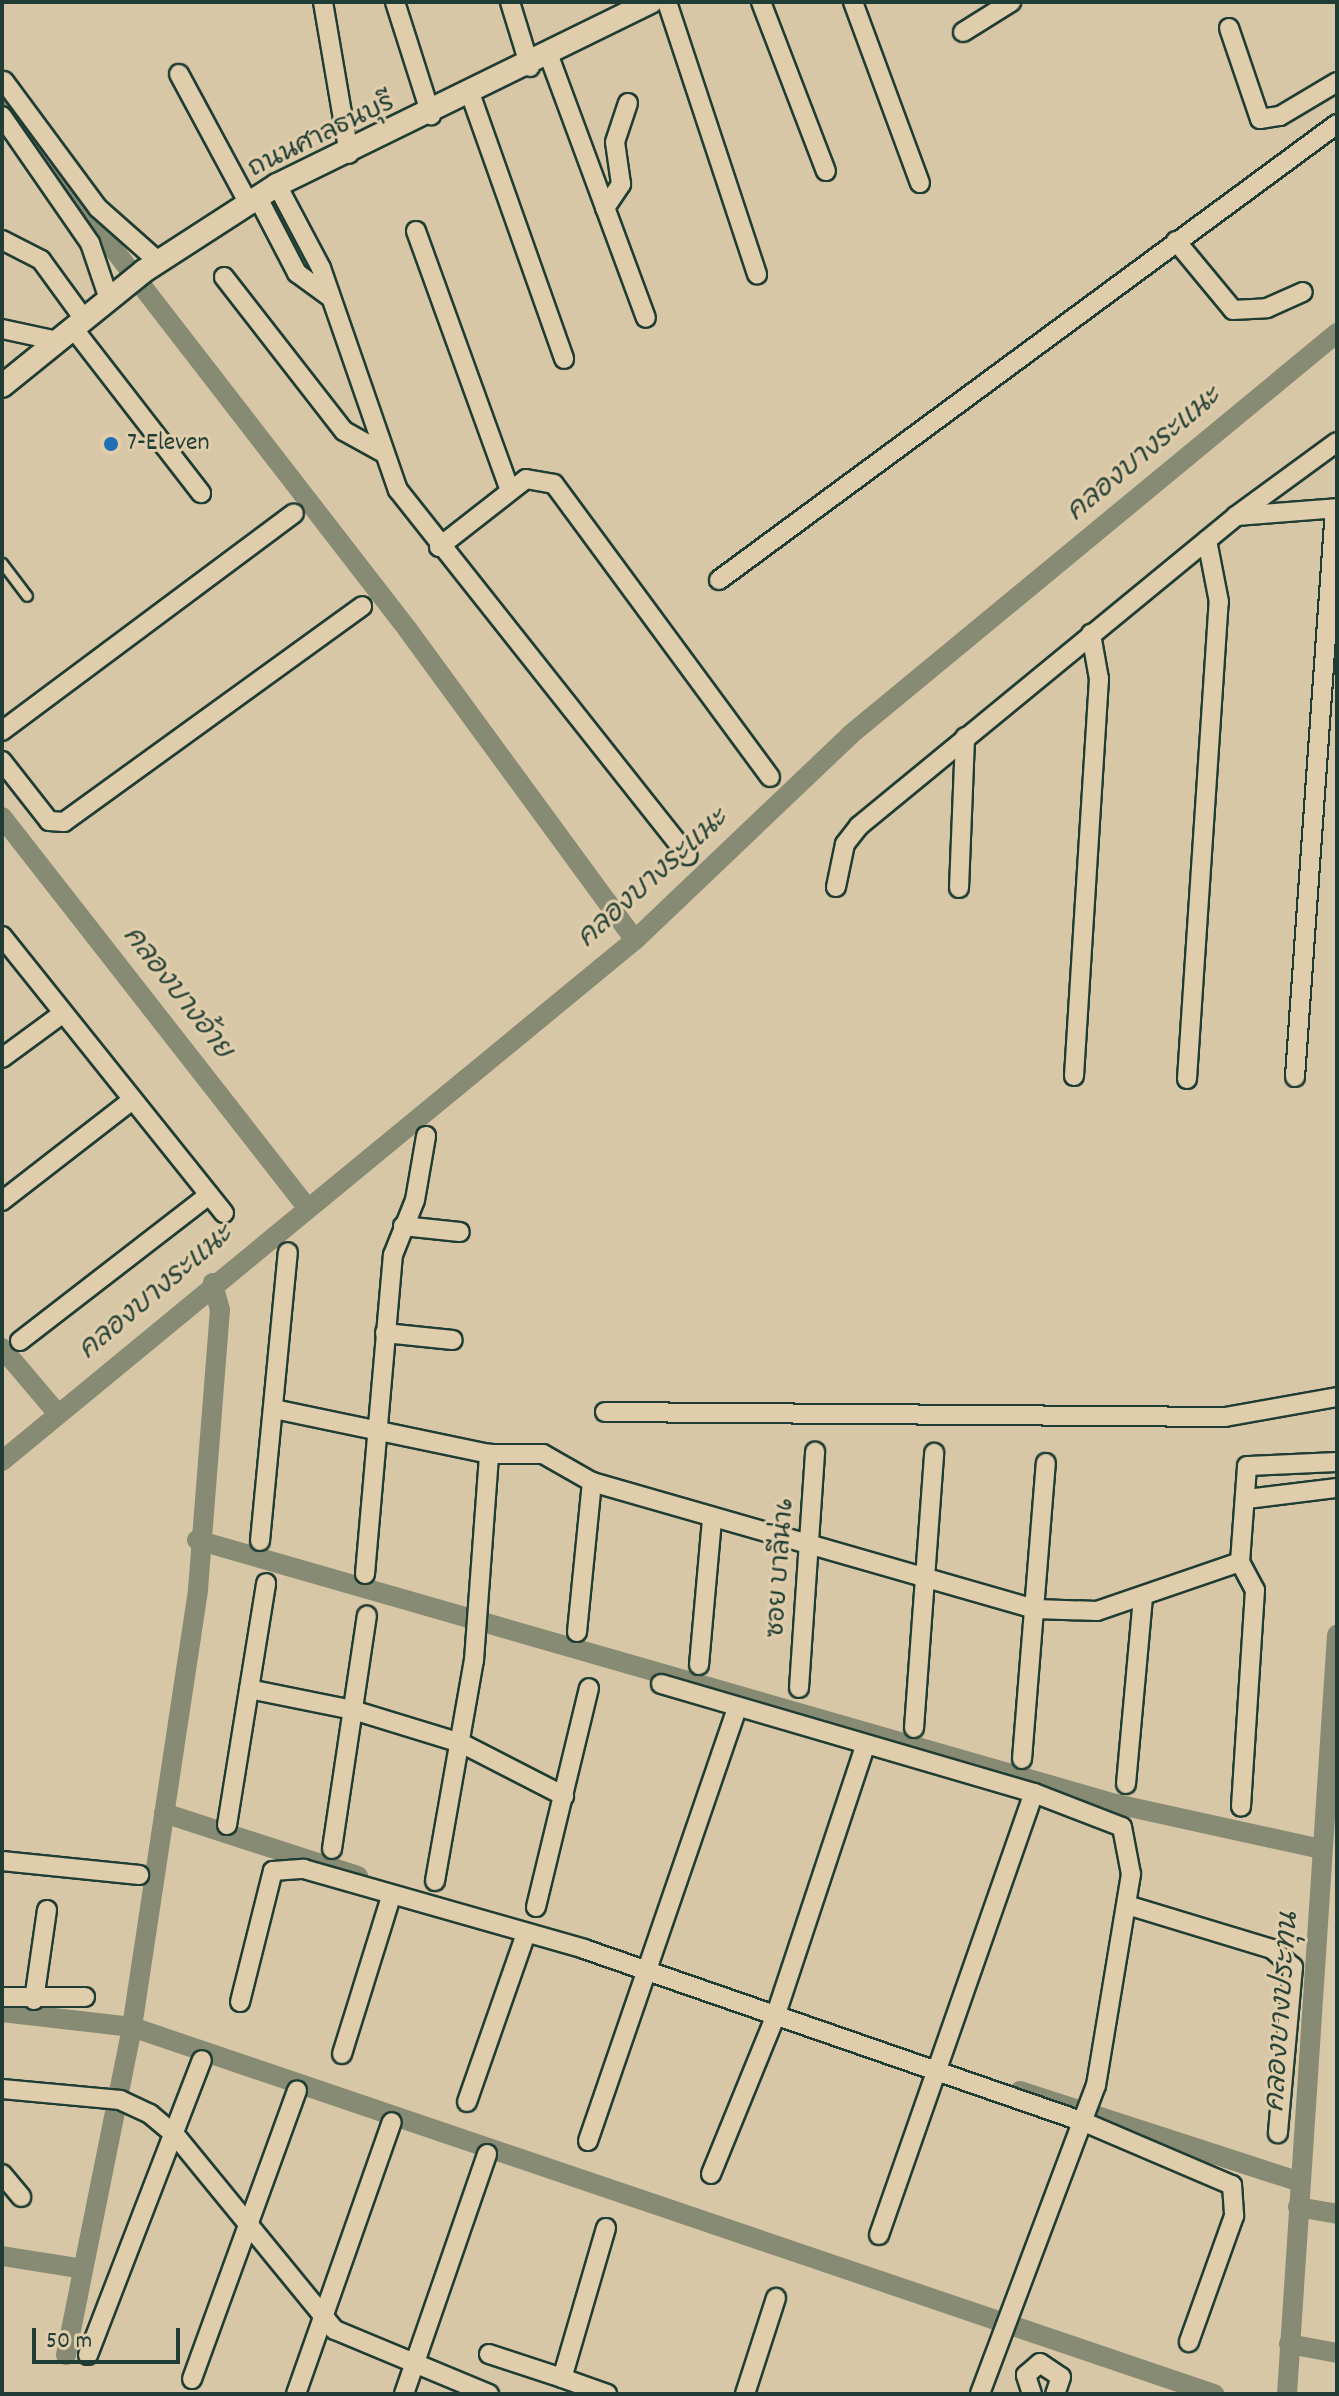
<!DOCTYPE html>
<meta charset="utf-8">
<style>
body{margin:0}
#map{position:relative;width:1339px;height:2396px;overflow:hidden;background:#d8c7a6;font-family:Dekko,"Playpen Sans Thai",sans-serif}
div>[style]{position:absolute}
.canal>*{height:20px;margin:-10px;padding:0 10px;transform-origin:10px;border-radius:10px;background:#878b74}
.roads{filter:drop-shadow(2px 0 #1f3d34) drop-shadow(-2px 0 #1f3d34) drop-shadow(0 2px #1f3d34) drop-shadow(0 -2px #1f3d34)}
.service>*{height:9px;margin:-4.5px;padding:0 4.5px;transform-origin:4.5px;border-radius:4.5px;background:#e0cdab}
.minor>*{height:18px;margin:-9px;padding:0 9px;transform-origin:9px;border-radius:9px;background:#e0cdab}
.tertiary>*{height:22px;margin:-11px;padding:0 11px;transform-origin:11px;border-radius:11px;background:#e0cdab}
.dots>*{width:22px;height:22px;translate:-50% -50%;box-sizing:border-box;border:4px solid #e0cdab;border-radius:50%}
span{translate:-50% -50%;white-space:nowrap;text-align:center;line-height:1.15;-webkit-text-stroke:6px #e0cdab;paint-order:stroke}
.street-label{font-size:26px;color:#1f3d34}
.poi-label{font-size:26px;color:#1f3d34}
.left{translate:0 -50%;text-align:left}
.water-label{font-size:28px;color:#29453a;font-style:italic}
.frame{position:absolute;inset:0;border:4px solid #1f3d34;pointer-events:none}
.scale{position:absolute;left:32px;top:2328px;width:148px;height:36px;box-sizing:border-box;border:4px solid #1f3d34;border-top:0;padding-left:10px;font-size:24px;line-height:28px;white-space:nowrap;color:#1f3d34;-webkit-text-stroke:6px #e0cdab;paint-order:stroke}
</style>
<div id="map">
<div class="canal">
<i style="left:2px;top:105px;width:664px;rotate:52.28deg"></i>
<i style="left:408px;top:630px;width:384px;rotate:53.8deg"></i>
<i style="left:2px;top:817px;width:495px;rotate:52deg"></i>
<i style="left:2px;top:1348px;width:87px;rotate:49.7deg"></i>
<i style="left:2px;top:1461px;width:820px;rotate:-39.46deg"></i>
<i style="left:635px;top:940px;width:297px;rotate:-43.6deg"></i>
<i style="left:850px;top:735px;width:631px;rotate:-39.54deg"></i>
<i style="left:197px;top:1540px;width:956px;rotate:16.03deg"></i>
<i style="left:1116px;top:1804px;width:210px;rotate:12.4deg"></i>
<i style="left:164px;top:1813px;width:204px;rotate:18deg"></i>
<i style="left:2px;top:2012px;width:131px;rotate:6.6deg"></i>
<i style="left:132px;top:2027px;width:1143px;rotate:18.74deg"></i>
<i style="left:1020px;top:2091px;width:294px;rotate:18deg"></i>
<i style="left:1298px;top:2207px;width:40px;rotate:10deg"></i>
<i style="left:2px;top:2256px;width:82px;rotate:9.1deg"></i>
<i style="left:1289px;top:2344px;width:49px;rotate:10.6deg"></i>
<i style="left:66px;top:2355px;width:335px;rotate:-78.6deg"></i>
<i style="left:132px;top:2027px;width:443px;rotate:-81.4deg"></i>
<i style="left:198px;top:1589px;width:280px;rotate:-85.5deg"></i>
<i style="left:220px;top:1310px;width:28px;rotate:-105deg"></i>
<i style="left:1287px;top:2394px;width:761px;rotate:-86.23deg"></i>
</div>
<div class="roads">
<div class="service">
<i style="left:2px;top:563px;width:41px;rotate:52.9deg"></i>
</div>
<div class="minor">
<i style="left:323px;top:2px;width:154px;rotate:80.3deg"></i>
<i style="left:395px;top:2px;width:119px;rotate:72.3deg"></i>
<i style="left:510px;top:2px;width:68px;rotate:72.9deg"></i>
<i style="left:667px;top:2px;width:287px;rotate:71.7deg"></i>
<i style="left:761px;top:2px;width:181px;rotate:69deg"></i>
<i style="left:853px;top:2px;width:193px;rotate:69.7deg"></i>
<i style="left:1229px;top:28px;width:96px;rotate:71.2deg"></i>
<i style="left:1260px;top:119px;width:20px;rotate:-9deg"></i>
<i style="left:1280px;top:116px;width:66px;rotate:-30.8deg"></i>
<i style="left:963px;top:32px;width:57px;rotate:-32deg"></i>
<i style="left:549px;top:56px;width:279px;rotate:69.7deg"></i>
<i style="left:179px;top:74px;width:148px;rotate:61.7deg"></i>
<i style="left:4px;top:81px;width:158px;rotate:53.5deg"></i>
<i style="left:98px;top:208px;width:81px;rotate:41.5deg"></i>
<i style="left:470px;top:93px;width:282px;rotate:70.5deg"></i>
<i style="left:2px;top:116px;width:155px;rotate:55.3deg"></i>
<i style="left:90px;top:243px;width:59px;rotate:71.3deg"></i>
<i style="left:277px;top:185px;width:94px;rotate:62.1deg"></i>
<i style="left:321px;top:268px;width:235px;rotate:70.9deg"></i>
<i style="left:398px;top:490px;width:466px;rotate:51.6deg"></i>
<i style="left:258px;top:198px;width:85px;rotate:62.5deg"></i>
<i style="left:297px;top:273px;width:39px;rotate:36deg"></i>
<i style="left:605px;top:208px;width:29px;rotate:-56deg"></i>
<i style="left:621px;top:184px;width:42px;rotate:-98.1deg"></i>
<i style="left:615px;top:142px;width:41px;rotate:-71.6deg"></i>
<i style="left:416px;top:231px;width:276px;rotate:70.1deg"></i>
<i style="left:2px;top:240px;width:44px;rotate:27.1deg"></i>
<i style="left:41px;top:260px;width:73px;rotate:53.9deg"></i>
<i style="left:1176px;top:241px;width:89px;rotate:50.4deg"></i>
<i style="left:1233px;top:310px;width:34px;rotate:-3deg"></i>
<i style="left:1267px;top:308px;width:39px;rotate:-24deg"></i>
<i style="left:224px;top:277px;width:195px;rotate:52.1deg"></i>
<i style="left:344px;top:431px;width:43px;rotate:28.9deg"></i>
<i style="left:73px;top:328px;width:209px;rotate:52.2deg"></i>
<i style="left:2px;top:329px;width:57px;rotate:12.1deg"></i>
<i style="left:1236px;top:516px;width:125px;rotate:-36.2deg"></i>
<i style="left:439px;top:547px;width:110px;rotate:-38deg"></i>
<i style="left:526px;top:479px;width:28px;rotate:10deg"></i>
<i style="left:554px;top:484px;width:364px;rotate:53.6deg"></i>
<i style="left:719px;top:580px;width:768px;rotate:-36.42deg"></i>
<i style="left:2px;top:731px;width:364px;rotate:-36.7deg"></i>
<i style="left:2px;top:761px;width:76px;rotate:51.9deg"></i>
<i style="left:49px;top:821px;width:15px;rotate:4deg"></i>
<i style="left:64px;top:822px;width:368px;rotate:-35.9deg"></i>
<i style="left:836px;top:887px;width:44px;rotate:-78.2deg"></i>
<i style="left:845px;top:844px;width:23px;rotate:-52deg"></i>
<i style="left:859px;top:826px;width:488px;rotate:-39.4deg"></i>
<i style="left:1236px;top:516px;width:101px;rotate:-4.5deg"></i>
<i style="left:959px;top:888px;width:151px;rotate:-87.7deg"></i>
<i style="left:2px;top:936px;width:355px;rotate:51.3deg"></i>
<i style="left:2px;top:1058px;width:74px;rotate:-36.3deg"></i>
<i style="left:1074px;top:1076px;width:398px;rotate:-86.4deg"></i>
<i style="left:1099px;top:679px;width:46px;rotate:-100.1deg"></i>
<i style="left:1295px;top:1077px;width:569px;rotate:-85.97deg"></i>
<i style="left:1187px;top:1079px;width:478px;rotate:-86.2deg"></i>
<i style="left:1219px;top:602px;width:63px;rotate:-101deg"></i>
<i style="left:2px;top:1201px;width:165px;rotate:-37.8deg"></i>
<i style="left:403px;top:1226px;width:57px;rotate:6deg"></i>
<i style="left:385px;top:1333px;width:68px;rotate:5.9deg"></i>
<i style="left:20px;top:1341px;width:239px;rotate:-37.7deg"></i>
<i style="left:274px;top:1409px;width:220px;rotate:11.8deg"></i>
<i style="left:489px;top:1454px;width:54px"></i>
<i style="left:543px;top:1454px;width:56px;rotate:29.7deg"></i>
<i style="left:592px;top:1482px;width:461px;rotate:16deg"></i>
<i style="left:1035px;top:1609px;width:62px;rotate:1.8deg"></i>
<i style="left:1097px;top:1611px;width:151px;rotate:-18.9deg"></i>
<i style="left:605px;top:1412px;width:620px;rotate:0.46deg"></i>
<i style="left:1225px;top:1417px;width:114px;rotate:-10.1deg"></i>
<i style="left:1247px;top:1499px;width:91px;rotate:-7deg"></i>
<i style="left:260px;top:1541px;width:290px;rotate:-84.5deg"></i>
<i style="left:1240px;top:1562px;width:32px;rotate:62deg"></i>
<i style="left:1255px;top:1590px;width:217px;rotate:93.7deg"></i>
<i style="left:1240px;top:1562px;width:96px;rotate:-85.8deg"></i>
<i style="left:1247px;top:1466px;width:90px;rotate:-2.5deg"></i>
<i style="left:365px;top:1574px;width:320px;rotate:-85deg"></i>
<i style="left:393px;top:1255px;width:59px;rotate:-68.2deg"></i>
<i style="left:415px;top:1200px;width:65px;rotate:-80.2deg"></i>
<i style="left:577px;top:1632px;width:151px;rotate:-84.3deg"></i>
<i style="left:699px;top:1665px;width:147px;rotate:-84.9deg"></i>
<i style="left:661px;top:1684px;width:389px;rotate:16.3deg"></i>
<i style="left:1034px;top:1793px;width:94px;rotate:21.1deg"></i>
<i style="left:1122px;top:1827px;width:48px;rotate:79.2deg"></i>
<i style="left:1131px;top:1874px;width:214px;rotate:99.4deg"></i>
<i style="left:1096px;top:2085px;width:330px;rotate:110.6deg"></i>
<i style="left:799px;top:1688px;width:237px;rotate:-86.1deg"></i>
<i style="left:249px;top:1689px;width:106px;rotate:11.4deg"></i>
<i style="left:353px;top:1710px;width:113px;rotate:17deg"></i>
<i style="left:461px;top:1743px;width:116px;rotate:27.2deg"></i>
<i style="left:914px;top:1728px;width:276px;rotate:-85.8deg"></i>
<i style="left:1022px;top:1759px;width:297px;rotate:-85.4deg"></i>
<i style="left:1126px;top:1784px;width:187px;rotate:-84.8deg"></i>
<i style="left:227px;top:1825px;width:245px;rotate:-80.8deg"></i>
<i style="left:332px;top:1849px;width:236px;rotate:-81.5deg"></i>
<i style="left:2px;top:1861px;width:138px;rotate:5.8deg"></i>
<i style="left:435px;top:1881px;width:224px;rotate:-80deg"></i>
<i style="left:474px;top:1660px;width:207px;rotate:-85.8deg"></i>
<i style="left:1127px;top:1905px;width:152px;rotate:16.9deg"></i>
<i style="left:1272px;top:1949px;width:28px;rotate:41deg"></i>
<i style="left:1293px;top:1967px;width:167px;rotate:95.2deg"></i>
<i style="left:536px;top:1907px;width:225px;rotate:-76.4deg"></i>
<i style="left:2px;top:1997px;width:83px"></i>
<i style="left:34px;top:2000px;width:91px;rotate:-81.8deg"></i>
<i style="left:240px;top:2002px;width:135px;rotate:-75.9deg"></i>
<i style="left:273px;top:1871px;width:31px;rotate:-4deg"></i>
<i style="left:304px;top:1869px;width:291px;rotate:15.9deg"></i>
<i style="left:584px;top:1949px;width:529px;rotate:19.09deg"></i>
<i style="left:1084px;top:2122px;width:161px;rotate:23.1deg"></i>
<i style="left:1232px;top:2185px;width:31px;rotate:86deg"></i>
<i style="left:1234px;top:2216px;width:134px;rotate:109.7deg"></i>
<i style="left:342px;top:2054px;width:164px;rotate:-72.7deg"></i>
<i style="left:2px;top:2089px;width:119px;rotate:5.3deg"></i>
<i style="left:120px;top:2100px;width:33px;rotate:25deg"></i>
<i style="left:150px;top:2114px;width:34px;rotate:40deg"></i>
<i style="left:176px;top:2136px;width:251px;rotate:50.7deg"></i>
<i style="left:335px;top:2330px;width:167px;rotate:22.6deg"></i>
<i style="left:467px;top:2102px;width:176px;rotate:-70.7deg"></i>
<i style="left:588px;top:2141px;width:455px;rotate:-71deg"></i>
<i style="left:2px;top:2174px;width:30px;rotate:50deg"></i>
<i style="left:711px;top:2174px;width:166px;rotate:-67.8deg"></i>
<i style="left:774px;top:2020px;width:288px;rotate:-71.6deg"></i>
<i style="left:606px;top:2228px;width:156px;rotate:106.3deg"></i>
<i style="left:562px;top:2378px;width:48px;rotate:19.6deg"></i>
<i style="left:879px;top:2235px;width:468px;rotate:-70.7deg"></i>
<i style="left:489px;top:2354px;width:77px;rotate:18.2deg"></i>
<i style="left:88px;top:2355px;width:316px;rotate:-68.9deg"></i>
<i style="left:192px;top:2379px;width:307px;rotate:-70deg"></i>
<i style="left:296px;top:2394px;width:288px;rotate:-70.6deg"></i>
<i style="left:404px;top:2394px;width:254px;rotate:-70.9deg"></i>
<i style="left:745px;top:2394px;width:101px;rotate:-72.1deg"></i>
<i style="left:1032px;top:2394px;width:20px;rotate:-108deg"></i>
<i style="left:1026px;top:2375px;width:18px;rotate:-41deg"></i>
<i style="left:1040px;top:2363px;width:25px;rotate:34deg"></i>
<i style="left:1061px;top:2377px;width:18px;rotate:109deg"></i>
</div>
<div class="tertiary">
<i style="left:2px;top:386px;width:183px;rotate:-39deg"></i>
<i style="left:144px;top:271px;width:158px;rotate:-32.9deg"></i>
<i style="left:277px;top:185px;width:416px;rotate:-26.1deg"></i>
</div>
</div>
<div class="dots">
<i style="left:111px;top:444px;background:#1f6fb2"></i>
</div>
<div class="street-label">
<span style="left:322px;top:137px;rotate:-26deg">ถนนศาลธนบุรี</span>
<span style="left:782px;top:1568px;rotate:-86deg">ซอย บาลีน่า6</span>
</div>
<div class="poi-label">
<span class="left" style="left:127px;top:444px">7-Eleven</span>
</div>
<div class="water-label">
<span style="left:1145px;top:456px;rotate:-40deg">คลองบางระแนะ</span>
<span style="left:654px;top:880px;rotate:-42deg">คลองบางระแนะ</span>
<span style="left:176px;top:994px;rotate:52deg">คลองบางอ้าย</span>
<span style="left:157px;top:1294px;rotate:-40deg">คลองบางระแนะ</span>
<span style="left:1284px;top:2012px;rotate:-86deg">คลองบางประทุน</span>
</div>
<div class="frame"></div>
<div class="scale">50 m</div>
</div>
